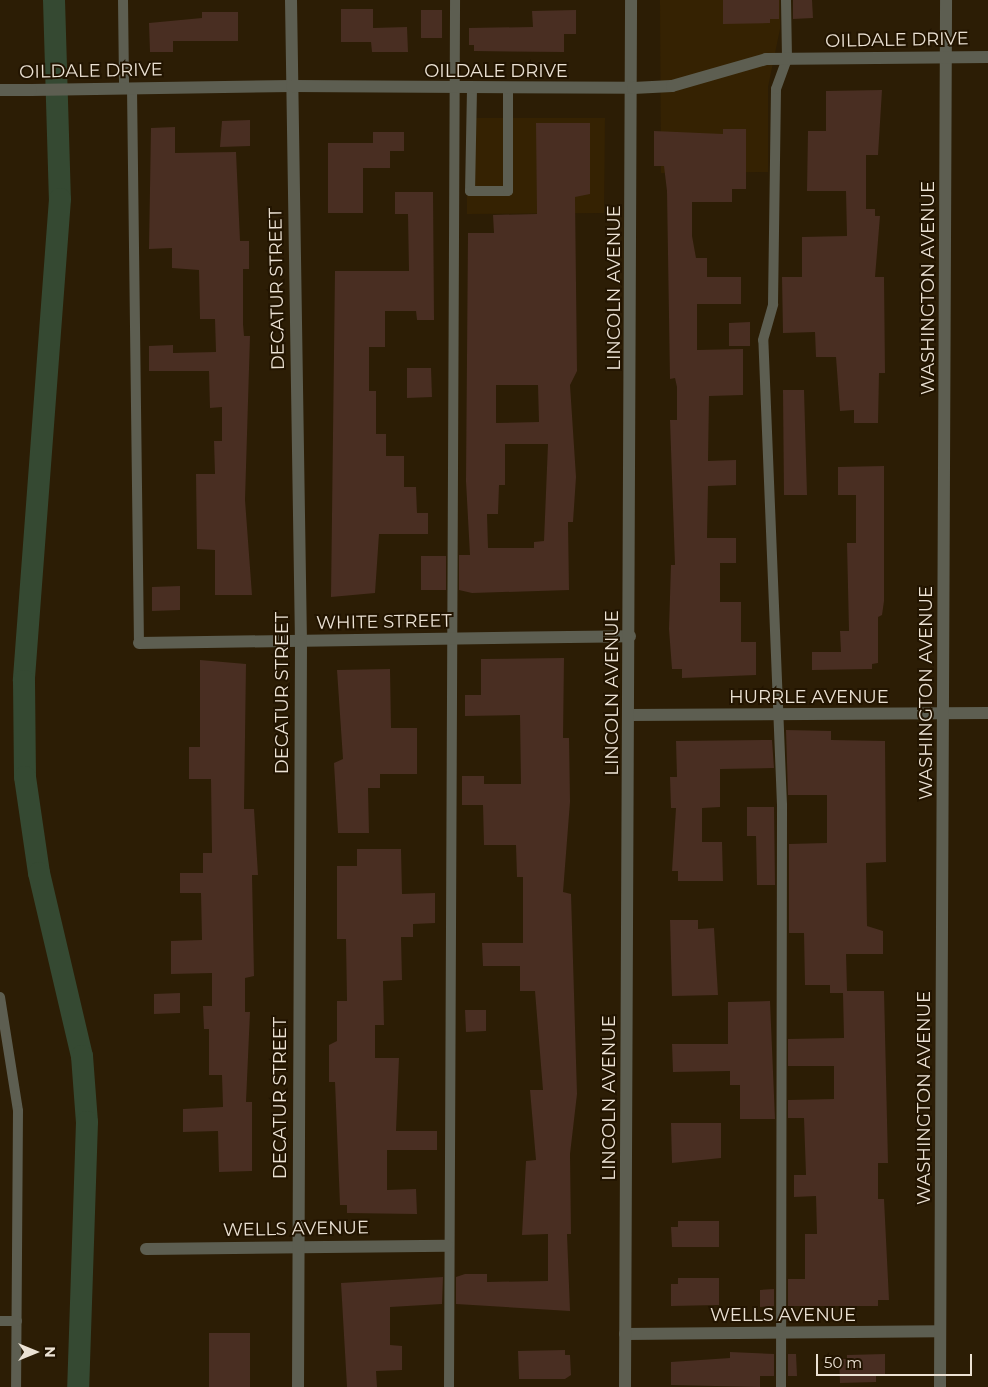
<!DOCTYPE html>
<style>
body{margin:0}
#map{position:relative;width:988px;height:1387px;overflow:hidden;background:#2c1d05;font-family:Montserrat,sans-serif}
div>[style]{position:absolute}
.built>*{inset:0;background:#352202}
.canal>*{height:22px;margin:-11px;padding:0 11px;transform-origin:11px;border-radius:11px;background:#354932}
.building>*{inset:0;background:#492e22}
.service>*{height:10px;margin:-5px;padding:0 5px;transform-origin:5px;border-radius:5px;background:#5d5e51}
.minor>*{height:12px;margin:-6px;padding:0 6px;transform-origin:6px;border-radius:6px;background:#5d5e51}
.tertiary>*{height:12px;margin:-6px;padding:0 6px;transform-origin:6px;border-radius:6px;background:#5d5e51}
span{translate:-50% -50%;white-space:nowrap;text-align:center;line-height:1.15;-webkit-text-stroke:4px #221400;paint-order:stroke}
.street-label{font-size:18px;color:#ece2d4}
.north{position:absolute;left:10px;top:1327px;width:50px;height:50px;-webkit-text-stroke:4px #221400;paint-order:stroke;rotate:90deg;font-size:14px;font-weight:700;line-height:20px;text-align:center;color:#ece2d4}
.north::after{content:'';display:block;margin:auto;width:18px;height:22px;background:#ece2d4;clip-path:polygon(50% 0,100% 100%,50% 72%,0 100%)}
.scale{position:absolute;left:816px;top:1354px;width:156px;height:22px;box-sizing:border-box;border:2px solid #ece2d4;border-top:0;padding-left:6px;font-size:15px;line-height:18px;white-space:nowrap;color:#ece2d4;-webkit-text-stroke:4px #221400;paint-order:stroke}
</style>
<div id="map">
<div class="built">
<i style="clip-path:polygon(660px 0,780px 0,780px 29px,768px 87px,768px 172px,661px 173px)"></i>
<i style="clip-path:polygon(467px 118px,605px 118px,604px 213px,467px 214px)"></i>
</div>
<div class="canal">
<i style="left:54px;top:0;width:199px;rotate:88.3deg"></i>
<i style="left:60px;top:199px;width:483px;rotate:94.3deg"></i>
<i style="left:24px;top:681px;width:96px;rotate:89.4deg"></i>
<i style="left:25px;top:777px;width:97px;rotate:81.7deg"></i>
<i style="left:39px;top:873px;width:188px;rotate:76.8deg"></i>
<i style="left:82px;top:1056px;width:66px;rotate:85.7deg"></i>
<i style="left:87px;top:1122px;width:265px;rotate:91.9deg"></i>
</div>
<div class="building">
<i style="clip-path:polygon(723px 0,779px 0,779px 19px,770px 19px,770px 23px,723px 24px)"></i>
<i style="clip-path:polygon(793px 0,812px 0,813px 18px,793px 19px)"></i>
<i style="clip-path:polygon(341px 9px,373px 9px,373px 28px,407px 27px,408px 52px,372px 52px,371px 42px,341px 42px)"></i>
<i style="clip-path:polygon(421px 10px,442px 10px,442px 38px,421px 38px)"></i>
<i style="clip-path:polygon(576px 10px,576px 34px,564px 34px,564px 52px,474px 51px,474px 45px,469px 45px,469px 28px,533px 27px,532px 11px)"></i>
<i style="clip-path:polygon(202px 12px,238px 12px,238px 41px,173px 41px,173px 52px,150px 52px,149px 23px,202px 18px)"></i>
<i style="clip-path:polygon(882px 90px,878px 155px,866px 155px,866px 209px,875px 209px,875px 216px,880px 216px,875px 277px,884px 277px,885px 373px,879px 373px,878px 423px,854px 423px,854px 410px,840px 411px,836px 357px,816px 357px,815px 332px,783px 333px,782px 277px,802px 277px,802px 237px,847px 236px,846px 191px,807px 191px,808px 131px,826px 131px,826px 91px)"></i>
<i style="clip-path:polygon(250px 120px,250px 146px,220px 147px,222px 121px)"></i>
<i style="clip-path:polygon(evenodd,536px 123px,590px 123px,590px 194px,575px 197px,577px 371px,570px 385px,576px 477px,573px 522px,568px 522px,569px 590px,472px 593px,459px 590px,459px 555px,470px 555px,466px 481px,468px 233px,494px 233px,493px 215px,537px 214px,536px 123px,496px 385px,538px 385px,539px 422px,496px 423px,496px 385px,536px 123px,505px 444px,548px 444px,544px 541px,534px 542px,534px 548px,488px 548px,487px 514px,498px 514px,499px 485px,505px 485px,505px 444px)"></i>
<i style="clip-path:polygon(175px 127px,175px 153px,236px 152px,240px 241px,249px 241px,249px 269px,243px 269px,243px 324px,244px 336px,250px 336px,245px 500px,252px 595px,215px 595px,215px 550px,197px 549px,196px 474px,215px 474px,214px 441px,222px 441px,222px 407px,210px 408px,209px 371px,149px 371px,149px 346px,173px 345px,173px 353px,216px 352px,215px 319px,200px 319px,199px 270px,172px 268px,172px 248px,149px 249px,151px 128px)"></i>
<i style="clip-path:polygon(723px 129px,746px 129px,746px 189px,732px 189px,732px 202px,692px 202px,692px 236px,696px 258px,707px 258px,707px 277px,741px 277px,741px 304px,697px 304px,697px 350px,743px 349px,743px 395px,709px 396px,708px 461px,736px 460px,736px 485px,708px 486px,707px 538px,736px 538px,736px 563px,720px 563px,720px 602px,741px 602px,741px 642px,756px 642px,756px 675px,682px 678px,682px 669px,672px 669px,669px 629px,671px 565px,675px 565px,670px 420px,677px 420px,677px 387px,675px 378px,670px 379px,667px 191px,664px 166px,654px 166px,654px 131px,723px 134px)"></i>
<i style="clip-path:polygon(373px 132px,404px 132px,404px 151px,390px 151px,390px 168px,363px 168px,363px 213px,328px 213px,328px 143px,373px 143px)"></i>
<i style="clip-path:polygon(395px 192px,433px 192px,434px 320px,417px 320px,416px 311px,385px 311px,385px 347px,369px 347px,369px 391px,376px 391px,376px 434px,386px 434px,386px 456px,404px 456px,404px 487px,416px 487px,417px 513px,428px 513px,428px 534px,379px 534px,375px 593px,331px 597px,335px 271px,409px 271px,408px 214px,395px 214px)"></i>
<i style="clip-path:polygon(750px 322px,750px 346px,729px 346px,729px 323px)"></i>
<i style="clip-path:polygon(407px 368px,431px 368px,432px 397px,407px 398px)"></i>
<i style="clip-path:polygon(783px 390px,804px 390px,807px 495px,784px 495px)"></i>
<i style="clip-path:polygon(884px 466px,884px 601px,882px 615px,878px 617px,878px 663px,872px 664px,872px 669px,812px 670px,812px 652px,841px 652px,840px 631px,849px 631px,847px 543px,856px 543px,856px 495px,838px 495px,838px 467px)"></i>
<i style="clip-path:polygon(421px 556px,446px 556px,446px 590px,421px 590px)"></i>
<i style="clip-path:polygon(180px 586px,180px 610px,152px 611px,152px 587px)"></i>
<i style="clip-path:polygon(564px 658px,563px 738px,569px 738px,570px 802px,563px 892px,571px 894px,577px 1094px,570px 1154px,571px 1234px,567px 1234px,570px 1311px,456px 1304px,456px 1277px,465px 1274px,487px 1274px,487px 1282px,548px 1281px,548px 1234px,522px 1235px,526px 1161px,536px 1160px,530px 1090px,543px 1090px,535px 991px,520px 991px,520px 966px,483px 966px,482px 943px,523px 943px,523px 877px,517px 877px,516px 845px,484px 845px,483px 805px,462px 805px,462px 776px,484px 776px,484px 784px,521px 784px,520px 715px,465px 716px,465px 695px,481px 695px,481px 659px)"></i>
<i style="clip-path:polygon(200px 660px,246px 664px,244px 809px,254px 809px,258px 875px,252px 875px,254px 976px,245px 978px,245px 1012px,250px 1012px,246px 1102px,252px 1102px,252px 1171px,219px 1172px,218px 1131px,183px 1132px,183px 1109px,223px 1107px,222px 1075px,209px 1075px,209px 1029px,204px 1029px,203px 1006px,212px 1006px,212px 973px,171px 974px,171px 941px,202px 940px,201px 893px,180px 893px,180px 873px,203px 873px,203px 853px,212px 853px,211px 779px,189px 779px,189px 747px,200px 747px)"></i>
<i style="clip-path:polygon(390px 669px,391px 728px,417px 728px,417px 774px,380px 774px,380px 788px,368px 788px,369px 833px,338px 833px,334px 763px,343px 759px,337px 670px)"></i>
<i style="clip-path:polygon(786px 730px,831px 731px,831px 740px,885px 741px,886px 862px,866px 863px,867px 926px,883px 931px,883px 954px,846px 954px,847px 991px,884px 991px,888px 1163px,878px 1163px,878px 1199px,884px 1199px,889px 1300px,878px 1300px,878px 1306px,788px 1306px,788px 1279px,805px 1279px,805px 1234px,817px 1234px,816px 1196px,794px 1197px,794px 1175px,806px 1175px,804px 1118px,788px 1118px,788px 1100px,834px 1099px,834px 1066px,788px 1066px,788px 1039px,844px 1038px,843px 993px,830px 993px,830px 985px,805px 985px,804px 933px,789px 933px,789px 844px,827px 843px,827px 795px,788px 795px)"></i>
<i style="clip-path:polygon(772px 740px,774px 768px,720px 769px,720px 807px,702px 808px,702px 842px,722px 842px,723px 881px,678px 881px,678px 871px,672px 871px,676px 808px,671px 808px,670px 777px,677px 777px,676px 741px)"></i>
<i style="clip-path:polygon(747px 807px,774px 807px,775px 885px,757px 885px,756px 836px,747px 836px)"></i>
<i style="clip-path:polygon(357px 849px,401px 849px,402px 894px,435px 893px,435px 923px,413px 924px,413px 937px,401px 937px,402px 980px,383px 981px,384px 1025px,375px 1025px,375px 1058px,399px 1058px,396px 1131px,437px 1131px,437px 1150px,387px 1150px,387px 1190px,416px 1189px,417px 1214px,347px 1213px,347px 1205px,340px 1205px,335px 1082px,329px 1082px,329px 1045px,337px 1041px,337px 1001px,347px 1001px,346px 939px,337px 939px,337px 866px,357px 866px)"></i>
<i style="clip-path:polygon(670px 920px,698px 920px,698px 929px,714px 928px,718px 995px,672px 996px)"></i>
<i style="clip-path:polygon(180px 993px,180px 1013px,154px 1014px,154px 994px)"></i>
<i style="clip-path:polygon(770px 1001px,775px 1119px,740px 1119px,740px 1085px,730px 1085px,730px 1071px,673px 1072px,672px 1044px,728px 1044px,728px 1002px)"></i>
<i style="clip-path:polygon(465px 1010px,486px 1010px,486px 1031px,466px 1032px)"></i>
<i style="clip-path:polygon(671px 1123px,721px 1123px,721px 1158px,672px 1163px)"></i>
<i style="clip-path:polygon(678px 1221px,719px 1221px,719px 1247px,672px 1247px,671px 1227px,678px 1227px)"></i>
<i style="clip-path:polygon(443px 1277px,442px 1304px,390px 1307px,390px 1345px,402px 1346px,402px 1370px,376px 1371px,377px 1387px,347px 1387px,341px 1283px)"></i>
<i style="clip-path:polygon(678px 1278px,719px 1278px,719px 1305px,671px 1306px,671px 1284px,678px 1284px)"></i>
<i style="clip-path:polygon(774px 1289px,774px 1306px,760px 1307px,760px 1290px)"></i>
<i style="clip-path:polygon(209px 1333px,250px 1333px,250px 1387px,209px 1387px)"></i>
<i style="clip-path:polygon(565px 1350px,565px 1355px,570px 1355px,571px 1375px,565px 1379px,519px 1379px,518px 1351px)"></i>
<i style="clip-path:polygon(730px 1352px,774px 1354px,774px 1376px,760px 1376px,760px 1387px,671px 1385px,671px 1362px,730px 1358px)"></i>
<i style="clip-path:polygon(788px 1354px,796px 1354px,797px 1376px,788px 1376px)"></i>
<i style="clip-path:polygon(885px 1354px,885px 1374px,876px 1374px,876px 1382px,840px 1383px,839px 1359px,847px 1359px,847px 1355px)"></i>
</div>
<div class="service">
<i style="left:123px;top:0;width:88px;rotate:89.3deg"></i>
<i style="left:132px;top:88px;width:555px;rotate:89.28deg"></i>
<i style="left:472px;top:89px;width:102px;rotate:91.1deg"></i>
<i style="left:470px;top:191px;width:38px"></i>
<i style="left:508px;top:191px;width:102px;rotate:-90deg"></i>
<i style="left:0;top:997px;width:115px;rotate:81deg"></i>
<i style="left:18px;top:1111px;width:276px;rotate:90.4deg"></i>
<i style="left:0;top:1321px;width:17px"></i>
<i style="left:449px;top:1387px;width:1387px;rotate:-89.75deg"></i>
<i style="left:781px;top:1387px;width:582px;rotate:-89.9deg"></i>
<i style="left:782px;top:805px;width:465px;rotate:-92.3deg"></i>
<i style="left:763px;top:340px;width:37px;rotate:-74deg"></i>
<i style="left:773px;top:304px;width:215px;rotate:-89.2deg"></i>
<i style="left:776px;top:89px;width:33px;rotate:-70deg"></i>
<i style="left:787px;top:58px;width:58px;rotate:-91deg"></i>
</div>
<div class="minor">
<i style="left:31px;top:90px;width:261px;rotate:-0.9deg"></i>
<i style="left:139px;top:643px;width:491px;rotate:-0.8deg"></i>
<i style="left:629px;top:715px;width:359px;rotate:-0.3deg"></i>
<i style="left:146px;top:1249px;width:301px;rotate:-0.6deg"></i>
<i style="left:625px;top:1334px;width:315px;rotate:-0.5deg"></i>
<i style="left:625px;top:1387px;width:1387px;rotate:-89.75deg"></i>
<i style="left:940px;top:1387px;width:1387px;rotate:-89.75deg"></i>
</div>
<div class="tertiary">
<i style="left:291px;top:0;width:641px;rotate:89.11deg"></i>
<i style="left:301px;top:641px;width:746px;rotate:90.23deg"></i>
<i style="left:292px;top:86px;width:341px;rotate:0.3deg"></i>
<i style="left:633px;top:88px;width:39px;rotate:-3deg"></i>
<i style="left:672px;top:86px;width:98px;rotate:-16deg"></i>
<i style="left:766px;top:59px;width:222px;rotate:-0.5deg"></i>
<i style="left:0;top:90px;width:31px"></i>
</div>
<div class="street-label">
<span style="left:897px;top:40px;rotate:-1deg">OILDALE DRIVE</span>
<span style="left:91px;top:71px;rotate:-1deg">OILDALE DRIVE</span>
<span style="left:496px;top:71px">OILDALE DRIVE</span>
<span style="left:614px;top:288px;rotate:-90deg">LINCOLN AVENUE</span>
<span style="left:928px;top:288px;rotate:-90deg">WASHINGTON AVENUE</span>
<span style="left:277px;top:289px;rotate:-91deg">DECATUR STREET</span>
<span style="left:384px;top:622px;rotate:-1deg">WHITE STREET</span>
<span style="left:282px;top:693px;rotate:-90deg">DECATUR STREET</span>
<span style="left:612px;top:693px;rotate:-90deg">LINCOLN AVENUE</span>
<span style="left:926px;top:693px;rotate:-90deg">WASHINGTON AVENUE</span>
<span style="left:809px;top:697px">HURRLE AVENUE</span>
<span style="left:280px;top:1098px;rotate:-90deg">DECATUR STREET</span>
<span style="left:609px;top:1098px;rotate:-90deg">LINCOLN AVENUE</span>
<span style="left:924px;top:1098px;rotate:-90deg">WASHINGTON AVENUE</span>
<span style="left:296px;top:1229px;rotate:-1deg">WELLS AVENUE</span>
<span style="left:783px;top:1315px">WELLS AVENUE</span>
</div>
<div class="north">N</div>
<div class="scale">50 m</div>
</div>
